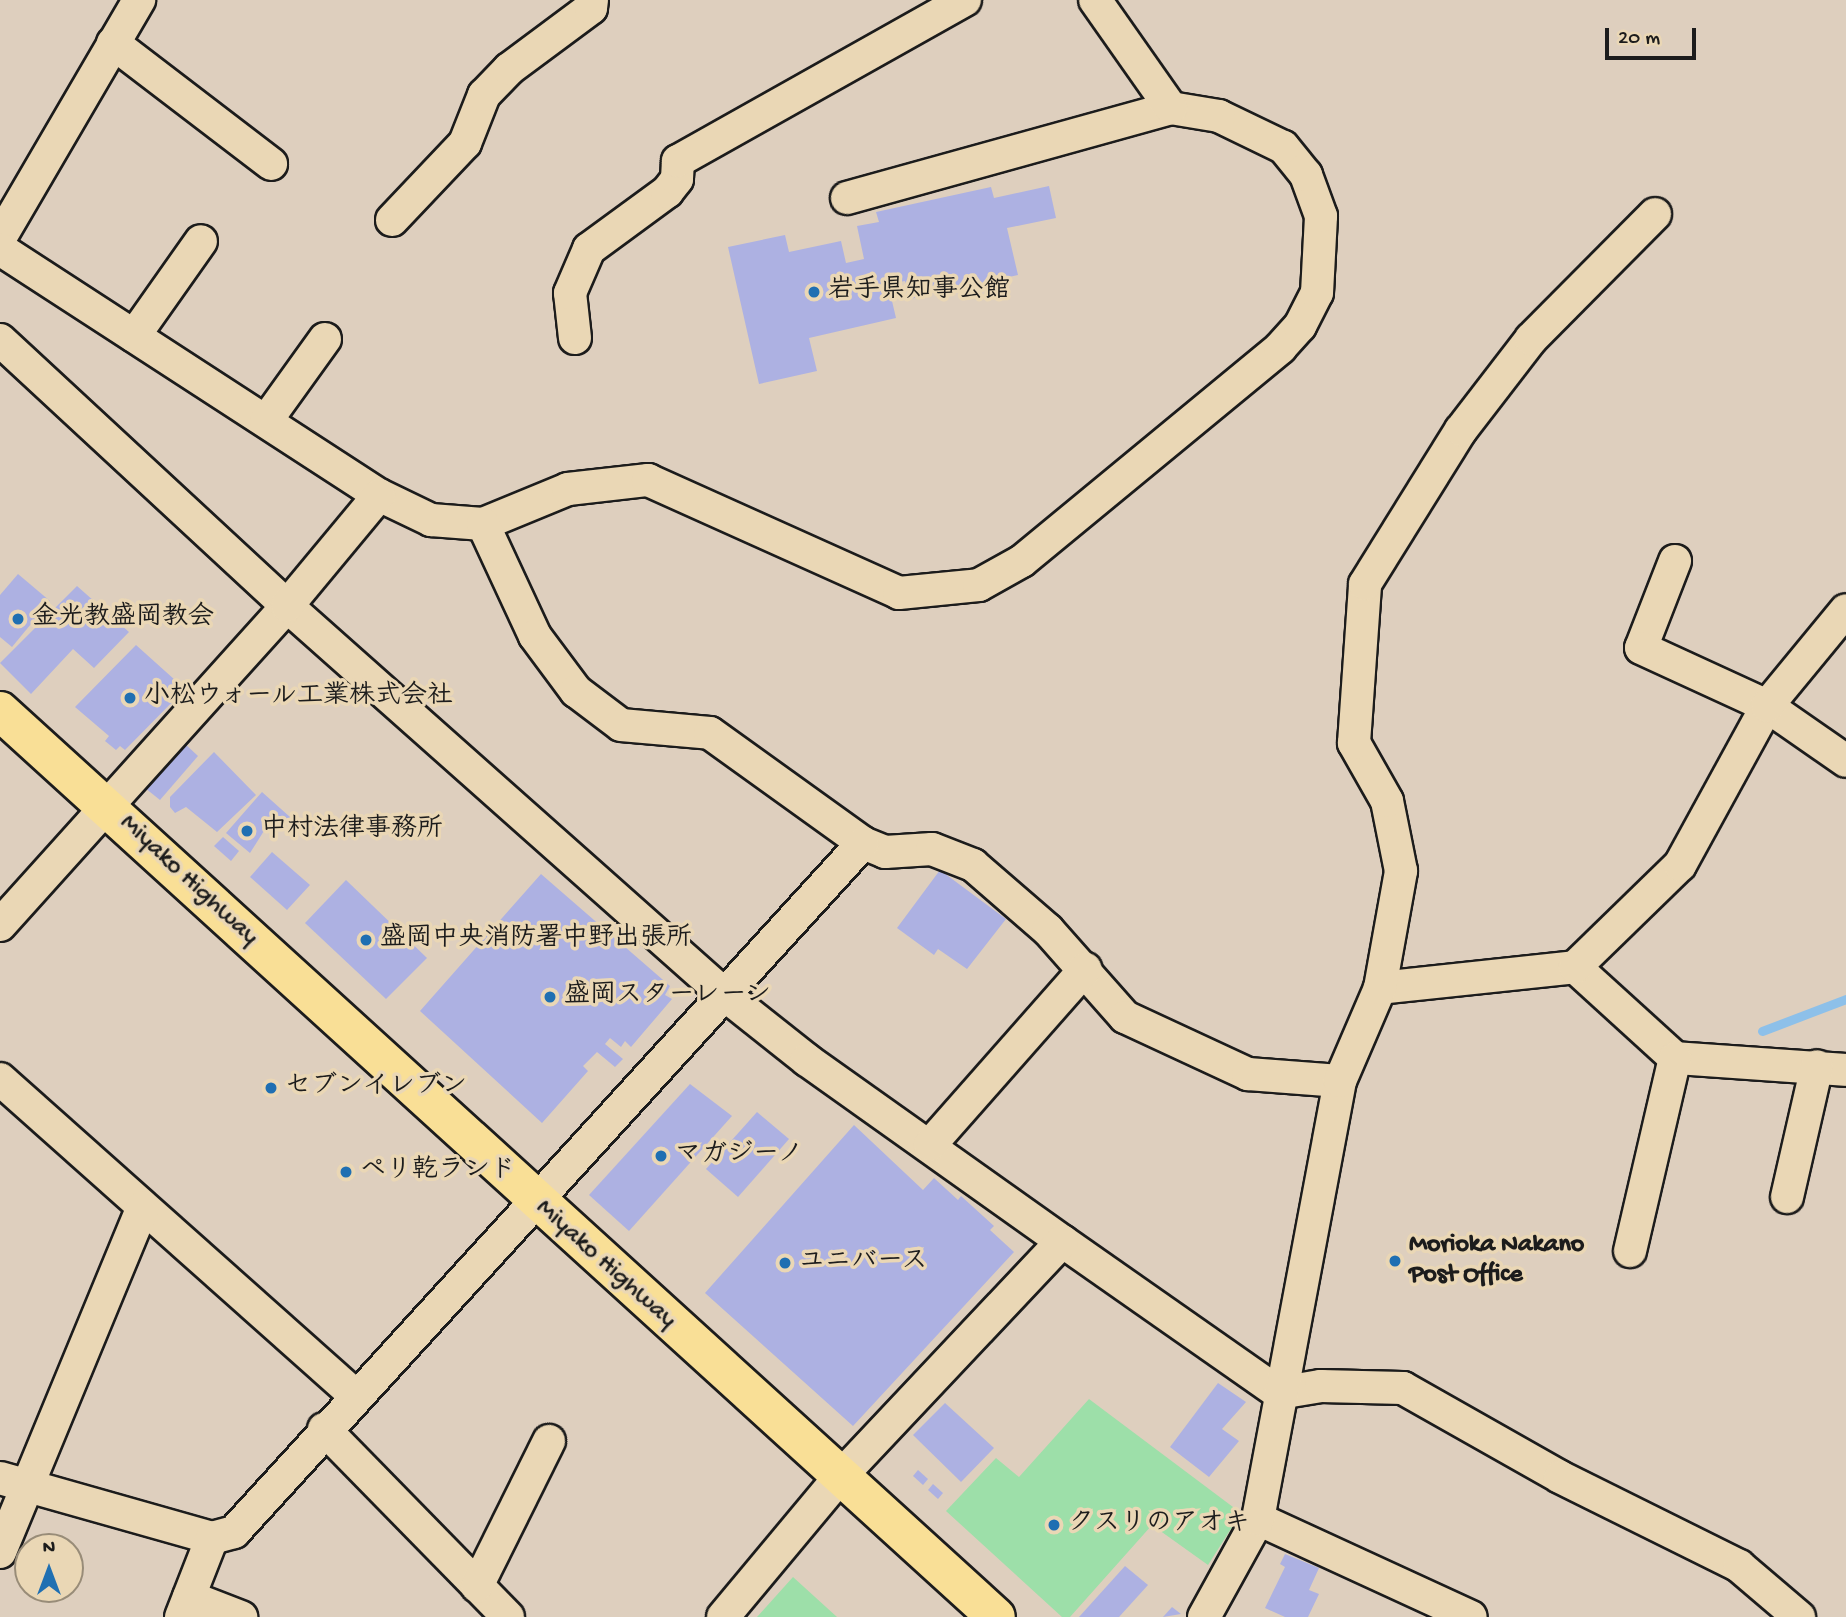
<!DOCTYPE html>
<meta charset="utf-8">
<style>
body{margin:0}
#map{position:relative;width:1846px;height:1617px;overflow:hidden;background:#decfbe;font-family:"Gochi Hand","Klee One",sans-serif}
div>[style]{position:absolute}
.green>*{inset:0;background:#9ddfa9}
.stream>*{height:9px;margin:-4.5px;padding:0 4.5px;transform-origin:4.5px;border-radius:4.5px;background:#8dc0e9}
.building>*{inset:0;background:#adb1e2}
.roads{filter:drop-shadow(2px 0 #1c1c1c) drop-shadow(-2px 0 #1c1c1c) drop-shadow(0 2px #1c1c1c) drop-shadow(0 -2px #1c1c1c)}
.minor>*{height:32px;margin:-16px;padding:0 16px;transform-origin:16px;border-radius:16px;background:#ead7b5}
.highway>*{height:38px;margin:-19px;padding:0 19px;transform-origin:19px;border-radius:19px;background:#f9df96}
.dots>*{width:19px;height:19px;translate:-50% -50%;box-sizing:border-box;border:4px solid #ead7b5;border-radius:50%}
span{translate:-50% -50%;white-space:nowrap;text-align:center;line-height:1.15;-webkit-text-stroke:7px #ead7b5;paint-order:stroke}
.poi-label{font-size:26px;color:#1c1c1c;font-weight:700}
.left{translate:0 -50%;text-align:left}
.street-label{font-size:26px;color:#1c1c1c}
.north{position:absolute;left:14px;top:1533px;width:70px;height:70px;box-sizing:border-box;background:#ead7b5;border:2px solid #988c78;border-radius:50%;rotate:0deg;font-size:19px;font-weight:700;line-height:28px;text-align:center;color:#1c1c1c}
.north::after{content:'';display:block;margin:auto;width:24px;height:32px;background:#1f6fb2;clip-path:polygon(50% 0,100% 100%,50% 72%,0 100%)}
.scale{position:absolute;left:1605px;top:28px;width:91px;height:32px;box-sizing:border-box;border:4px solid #1c1c1c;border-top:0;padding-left:9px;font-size:21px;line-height:24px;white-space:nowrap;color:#1c1c1c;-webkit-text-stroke:5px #ead7b5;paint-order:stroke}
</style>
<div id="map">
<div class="green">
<i style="clip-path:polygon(1089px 1399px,1241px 1513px,1208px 1565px,1152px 1525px,1070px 1617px,1062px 1617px,946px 1511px,996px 1458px,1019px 1477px)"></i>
<i style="clip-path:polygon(793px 1577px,837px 1617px,757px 1617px)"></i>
</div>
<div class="stream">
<i style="left:1762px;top:1031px;width:90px;rotate:-20.9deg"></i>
</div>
<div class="building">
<i style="clip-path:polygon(1049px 186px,1056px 218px,1007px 228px,1018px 275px,910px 299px,905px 281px,888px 284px,896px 318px,809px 338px,817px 371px,759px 384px,728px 247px,785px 235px,789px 252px,841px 241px,846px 263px,864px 259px,857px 226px,879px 222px,876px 212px,991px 187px,994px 198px)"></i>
<i style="clip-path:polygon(18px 574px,50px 601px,12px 647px,0 637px,0 595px)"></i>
<i style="clip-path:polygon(77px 586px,129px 632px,94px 668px,73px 649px,31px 694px,0 663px)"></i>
<i style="clip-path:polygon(136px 645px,185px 689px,125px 750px,120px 746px,116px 750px,105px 741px,109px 736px,75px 707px)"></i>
<i style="clip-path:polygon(184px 743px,198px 756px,160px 800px,145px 788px)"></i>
<i style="clip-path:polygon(214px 752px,256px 795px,217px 832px,186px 807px,175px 813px,170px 807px,170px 797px)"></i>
<i style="clip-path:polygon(262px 792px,290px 817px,276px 833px,267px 826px,250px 853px,226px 833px)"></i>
<i style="clip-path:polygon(223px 837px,239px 851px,231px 861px,214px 846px)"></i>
<i style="clip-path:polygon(272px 852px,310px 885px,287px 910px,250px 877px)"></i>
<i style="clip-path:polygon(940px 870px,1006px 919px,967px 969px,938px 949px,934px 955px,897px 928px)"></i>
<i style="clip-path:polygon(541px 874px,670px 986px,665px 995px,672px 999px,631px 1047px,625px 1041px,621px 1047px,610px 1038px,605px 1044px,623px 1059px,615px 1067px,597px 1052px,583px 1066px,588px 1071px,542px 1123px,420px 1011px)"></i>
<i style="clip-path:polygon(346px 880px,427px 958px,386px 999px,305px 923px)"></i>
<i style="clip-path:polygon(690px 1084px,732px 1116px,629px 1231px,589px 1195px)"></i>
<i style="clip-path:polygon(757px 1112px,789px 1139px,738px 1197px,706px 1169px)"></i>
<i style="clip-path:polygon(854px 1125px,923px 1190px,934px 1178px,958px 1200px,961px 1196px,994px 1226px,990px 1230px,1014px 1252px,853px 1426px,705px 1293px)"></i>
<i style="clip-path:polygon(1218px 1383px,1246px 1402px,1222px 1429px,1239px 1441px,1209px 1477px,1170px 1447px)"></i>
<i style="clip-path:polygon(945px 1403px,994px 1448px,961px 1482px,913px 1435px)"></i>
<i style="clip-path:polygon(918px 1470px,928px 1479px,923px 1485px,913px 1476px)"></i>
<i style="clip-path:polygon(933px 1484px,943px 1493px,938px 1499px,928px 1490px)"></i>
<i style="clip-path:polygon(1285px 1554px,1319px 1568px,1309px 1590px,1319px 1594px,1308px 1617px,1285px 1617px,1265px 1608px,1285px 1567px,1280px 1564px)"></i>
<i style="clip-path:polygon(1125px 1566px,1148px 1585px,1119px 1617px,1079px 1617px)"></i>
<i style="clip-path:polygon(1172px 1607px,1181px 1614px,1163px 1617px)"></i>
</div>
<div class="roads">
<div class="minor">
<i style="left:113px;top:43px;width:199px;rotate:37.4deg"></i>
<i style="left:847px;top:198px;width:336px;rotate:-15.5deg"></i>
<i style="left:392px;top:220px;width:106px;rotate:-46.5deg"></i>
<i style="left:465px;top:143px;width:52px;rotate:-68.4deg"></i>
<i style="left:484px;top:95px;width:36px;rotate:-46deg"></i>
<i style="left:509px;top:69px;width:102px;rotate:-36.6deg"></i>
<i style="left:591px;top:8px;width:8px;rotate:-83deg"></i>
<i style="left:0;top:238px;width:276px;rotate:-59.7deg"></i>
<i style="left:0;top:249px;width:452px;rotate:33deg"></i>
<i style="left:379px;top:495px;width:58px;rotate:25.7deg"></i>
<i style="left:431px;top:520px;width:52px;rotate:4.4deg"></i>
<i style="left:483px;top:524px;width:92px;rotate:-22.4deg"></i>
<i style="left:568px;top:489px;width:81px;rotate:-6.4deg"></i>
<i style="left:648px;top:480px;width:275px;rotate:24.2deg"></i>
<i style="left:899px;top:593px;width:80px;rotate:-5.7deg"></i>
<i style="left:979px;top:585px;width:49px;rotate:-29.2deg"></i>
<i style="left:1022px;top:561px;width:335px;rotate:-39.5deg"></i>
<i style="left:1280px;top:348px;width:30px;rotate:-48deg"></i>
<i style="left:1300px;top:326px;width:37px;rotate:-63deg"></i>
<i style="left:1317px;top:293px;width:77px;rotate:-87deg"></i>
<i style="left:1321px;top:216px;width:44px;rotate:-110.1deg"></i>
<i style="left:1306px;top:175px;width:36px;rotate:-129deg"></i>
<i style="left:1283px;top:147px;width:71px;rotate:-154.2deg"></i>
<i style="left:1219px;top:116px;width:49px;rotate:-170.5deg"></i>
<i style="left:1171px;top:108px;width:132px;rotate:-125.1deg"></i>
<i style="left:134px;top:336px;width:116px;rotate:-54.8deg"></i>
<i style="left:575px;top:338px;width:45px;rotate:-96.3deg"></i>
<i style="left:570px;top:293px;width:48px;rotate:-66.6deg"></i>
<i style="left:589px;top:249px;width:97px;rotate:-36.2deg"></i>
<i style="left:667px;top:192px;width:16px;rotate:-52deg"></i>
<i style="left:677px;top:179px;width:18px;rotate:-87deg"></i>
<i style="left:678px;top:161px;width:329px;rotate:-29.3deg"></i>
<i style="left:0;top:340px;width:391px;rotate:42.8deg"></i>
<i style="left:287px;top:606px;width:586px;rotate:41.61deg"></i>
<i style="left:725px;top:995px;width:105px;rotate:38.4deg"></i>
<i style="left:807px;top:1060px;width:313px;rotate:35.4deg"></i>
<i style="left:1062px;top:1241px;width:265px;rotate:35deg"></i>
<i style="left:1279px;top:1393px;width:43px;rotate:-9.5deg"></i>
<i style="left:1321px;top:1386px;width:82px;rotate:1.4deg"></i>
<i style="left:1403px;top:1388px;width:180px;rotate:29.5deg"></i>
<i style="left:1560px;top:1477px;width:200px;rotate:26.4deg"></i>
<i style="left:1739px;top:1566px;width:79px;rotate:40.4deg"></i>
<i style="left:266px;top:421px;width:101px;rotate:-54.3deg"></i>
<i style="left:483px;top:524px;width:123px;rotate:65.1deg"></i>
<i style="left:535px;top:636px;width:69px;rotate:53.3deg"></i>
<i style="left:576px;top:691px;width:56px;rotate:37.1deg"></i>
<i style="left:621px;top:725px;width:89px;rotate:5.1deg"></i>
<i style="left:710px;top:733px;width:188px;rotate:35.7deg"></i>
<i style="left:863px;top:843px;width:24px;rotate:22deg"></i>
<i style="left:885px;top:852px;width:47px;rotate:-3.7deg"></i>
<i style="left:932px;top:849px;width:44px;rotate:21.3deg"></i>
<i style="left:973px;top:865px;width:99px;rotate:40.9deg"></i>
<i style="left:1048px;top:930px;width:116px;rotate:48.5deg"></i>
<i style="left:1125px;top:1017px;width:136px;rotate:24.9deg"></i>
<i style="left:1248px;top:1074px;width:92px;rotate:4.4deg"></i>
<i style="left:1675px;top:561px;width:93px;rotate:111.3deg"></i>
<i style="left:1641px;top:648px;width:139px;rotate:24.7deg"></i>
<i style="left:1767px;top:706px;width:96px;rotate:34.8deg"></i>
<i style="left:0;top:925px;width:429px;rotate:-48deg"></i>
<i style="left:287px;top:606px;width:144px;rotate:-50.3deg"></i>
<i style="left:1575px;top:967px;width:135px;rotate:42.3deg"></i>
<i style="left:1675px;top:1058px;width:171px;rotate:4deg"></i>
<i style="left:1380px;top:988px;width:196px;rotate:-6.1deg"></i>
<i style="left:1575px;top:967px;width:146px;rotate:-44.2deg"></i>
<i style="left:1680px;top:865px;width:181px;rotate:-61.3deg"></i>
<i style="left:1767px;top:706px;width:124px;rotate:-50.5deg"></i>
<i style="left:0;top:1079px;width:475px;rotate:41.7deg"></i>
<i style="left:930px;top:1145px;width:235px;rotate:-48.6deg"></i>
<i style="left:1787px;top:1197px;width:134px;rotate:-77.1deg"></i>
<i style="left:1630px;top:1251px;width:198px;rotate:-76.9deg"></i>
<i style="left:324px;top:1429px;width:263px;rotate:45.6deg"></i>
<i style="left:0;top:1478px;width:220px;rotate:15.8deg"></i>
<i style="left:212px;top:1538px;width:23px;rotate:-15deg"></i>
<i style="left:234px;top:1532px;width:933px;rotate:-47.61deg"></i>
<i style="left:1258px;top:1519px;width:234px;rotate:24.7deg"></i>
<i style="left:0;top:1552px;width:373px;rotate:-67.5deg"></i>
<i style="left:477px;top:1586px;width:162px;rotate:-63.6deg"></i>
<i style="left:189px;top:1597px;width:56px;rotate:21deg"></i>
<i style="left:181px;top:1617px;width:85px;rotate:-68.6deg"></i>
<i style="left:723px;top:1617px;width:181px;rotate:-50.2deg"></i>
<i style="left:839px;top:1478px;width:325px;rotate:-46.7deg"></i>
<i style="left:1204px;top:1617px;width:112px;rotate:-61.1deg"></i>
<i style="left:1258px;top:1519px;width:446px;rotate:-79.4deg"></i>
<i style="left:1340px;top:1081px;width:101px;rotate:-66.7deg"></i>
<i style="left:1380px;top:988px;width:119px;rotate:-79.8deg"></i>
<i style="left:1401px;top:871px;width:71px;rotate:-101.3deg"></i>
<i style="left:1387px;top:801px;width:67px;rotate:-119.6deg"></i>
<i style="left:1354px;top:743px;width:159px;rotate:-86deg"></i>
<i style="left:1365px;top:584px;width:181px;rotate:-58.1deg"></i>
<i style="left:1461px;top:430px;width:115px;rotate:-52.4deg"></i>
<i style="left:1531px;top:339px;width:176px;rotate:-45.2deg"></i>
</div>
<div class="highway">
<i style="left:0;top:711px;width:1346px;rotate:42.29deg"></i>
</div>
</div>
<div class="dots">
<i style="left:814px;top:292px;background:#1f6fb2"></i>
<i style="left:18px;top:619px;background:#1f6fb2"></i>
<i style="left:130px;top:698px;background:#1f6fb2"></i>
<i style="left:247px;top:831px;background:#1f6fb2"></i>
<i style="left:366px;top:940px;background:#1f6fb2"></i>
<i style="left:550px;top:997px;background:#1f6fb2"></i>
<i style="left:271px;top:1088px;background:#1f6fb2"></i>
<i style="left:661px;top:1156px;background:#1f6fb2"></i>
<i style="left:346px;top:1172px;background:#1f6fb2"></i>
<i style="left:1395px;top:1261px;background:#1f6fb2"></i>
<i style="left:785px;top:1263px;background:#1f6fb2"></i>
<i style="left:1054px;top:1525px;background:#1f6fb2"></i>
</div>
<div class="poi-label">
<span class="left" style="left:828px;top:292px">岩手県知事公館</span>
<span class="left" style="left:32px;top:619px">金光教盛岡教会</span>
<span class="left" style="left:144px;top:698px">小松ウォール工業株式会社</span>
<span class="left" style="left:261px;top:831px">中村法律事務所</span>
<span class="left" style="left:380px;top:940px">盛岡中央消防署中野出張所</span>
<span class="left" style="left:564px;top:997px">盛岡スターレーン</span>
<span class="left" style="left:285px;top:1088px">セブンイレブン</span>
<span class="left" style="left:675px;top:1156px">マガジーノ</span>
<span class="left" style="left:360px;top:1172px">ペリ乾ランド</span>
<span class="left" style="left:1409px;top:1261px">Morioka Nakano<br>Post Office</span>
<span class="left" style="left:799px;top:1263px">ユニバース</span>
<span class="left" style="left:1068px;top:1525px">クスリのアオキ</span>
</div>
<div class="street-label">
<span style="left:188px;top:881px;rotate:43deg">Miyako Highway</span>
<span style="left:605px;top:1265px;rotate:42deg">Miyako Highway</span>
</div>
<div class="north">N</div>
<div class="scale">20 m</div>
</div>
